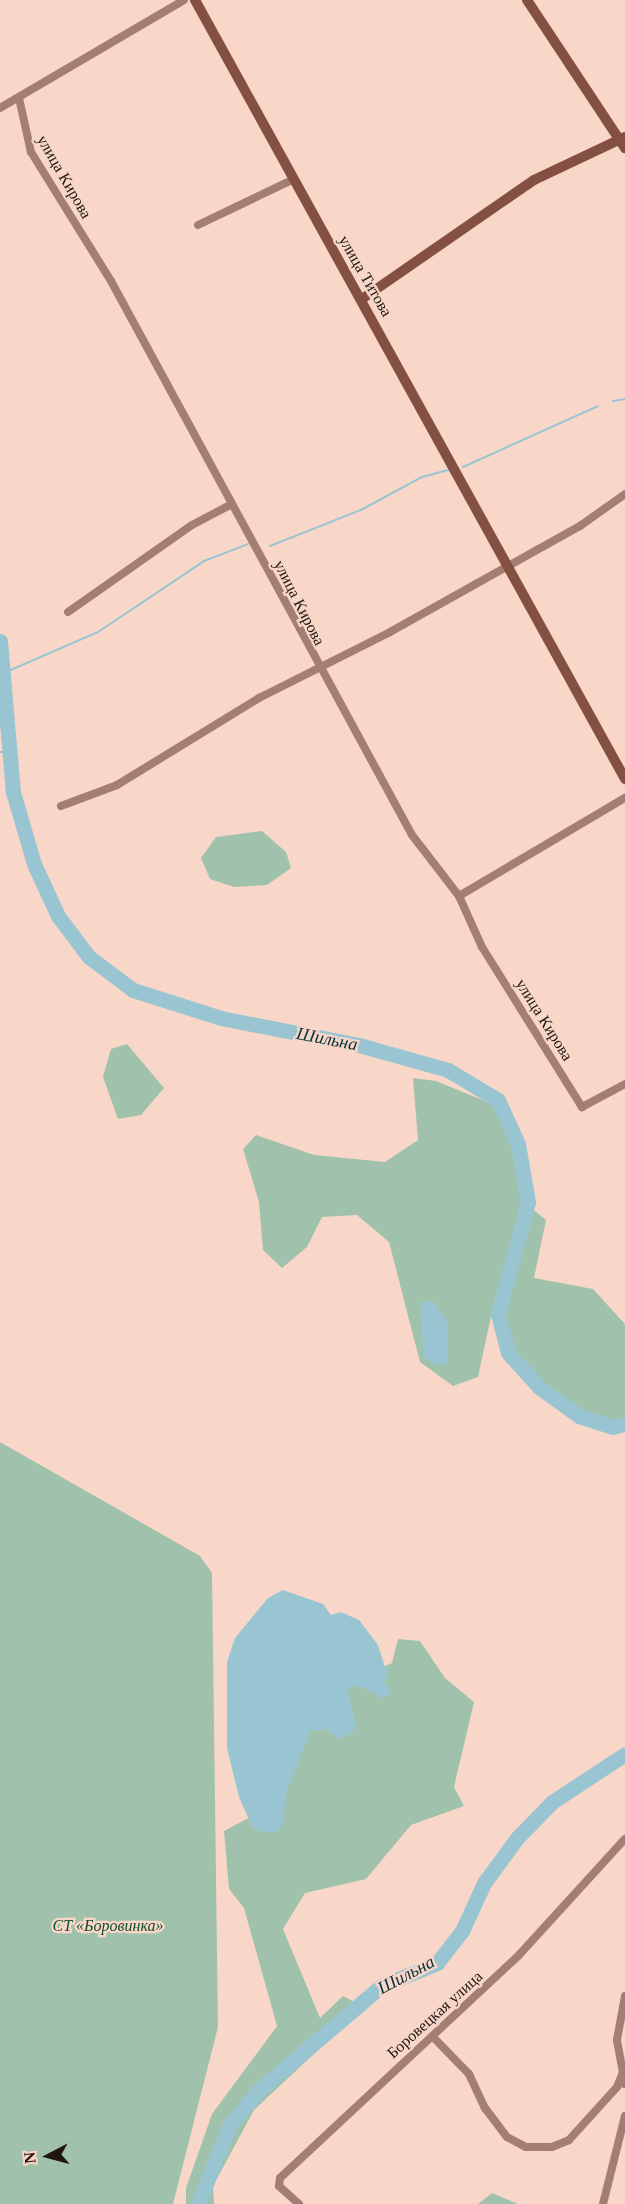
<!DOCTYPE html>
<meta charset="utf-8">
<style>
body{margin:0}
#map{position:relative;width:625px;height:2204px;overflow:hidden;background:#f8d7c8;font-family:"Times New Roman",serif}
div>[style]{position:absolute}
.green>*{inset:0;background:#a0c2ac}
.water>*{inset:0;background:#99c5d3}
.stream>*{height:2px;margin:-1px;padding:0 1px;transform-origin:1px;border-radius:1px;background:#99c5d3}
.river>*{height:15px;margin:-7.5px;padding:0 7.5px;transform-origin:7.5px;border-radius:7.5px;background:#99c5d3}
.street>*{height:8px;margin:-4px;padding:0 4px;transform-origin:4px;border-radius:4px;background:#a47e73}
.secondary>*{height:10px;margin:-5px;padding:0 5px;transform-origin:5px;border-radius:5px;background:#845041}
span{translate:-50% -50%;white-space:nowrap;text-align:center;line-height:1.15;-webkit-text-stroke:4.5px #f8d7c8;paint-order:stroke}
.street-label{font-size:16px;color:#211611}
.park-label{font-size:16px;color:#0f4c2e;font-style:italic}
.water-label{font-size:18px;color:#05313b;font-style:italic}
.north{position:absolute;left:18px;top:2126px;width:60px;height:60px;-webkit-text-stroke:4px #f8d7c8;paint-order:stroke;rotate:264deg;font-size:16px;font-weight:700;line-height:24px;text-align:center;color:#211611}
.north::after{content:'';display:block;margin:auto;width:21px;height:27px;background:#211611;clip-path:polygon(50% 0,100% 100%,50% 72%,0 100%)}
</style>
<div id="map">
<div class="green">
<i style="clip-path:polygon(262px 831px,286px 852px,291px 868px,267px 885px,234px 887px,210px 879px,201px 858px,216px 837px)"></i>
<i style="clip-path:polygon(127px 1044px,164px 1088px,141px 1115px,118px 1119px,103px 1077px,111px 1049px)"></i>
<i style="clip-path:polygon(413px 1078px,436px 1081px,502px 1108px,520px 1153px,520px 1199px,546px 1220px,534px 1278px,593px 1289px,625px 1324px,625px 1430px,566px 1416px,518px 1375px,501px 1342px,495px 1298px,478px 1377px,453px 1386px,420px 1362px,389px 1242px,357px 1215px,322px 1217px,307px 1247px,282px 1268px,263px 1250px,259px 1202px,243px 1149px,256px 1135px,314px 1155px,385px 1162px,418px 1140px)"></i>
<i style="clip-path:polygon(0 1442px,200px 1556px,212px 1573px,218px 2027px,173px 2204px,0 2204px)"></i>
<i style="clip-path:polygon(398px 1639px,420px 1641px,445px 1678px,474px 1702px,454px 1787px,464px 1806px,411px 1825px,366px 1879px,305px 1893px,283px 1929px,320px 2018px,343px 1996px,364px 2007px,254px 2110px,213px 2186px,214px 2204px,186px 2204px,186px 2188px,212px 2114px,277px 2026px,244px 1908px,229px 1889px,224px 1831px,271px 1806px,298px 1738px,349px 1683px,392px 1663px)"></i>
<i style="clip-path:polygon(492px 2193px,518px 2204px,478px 2204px)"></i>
</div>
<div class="water">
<i style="clip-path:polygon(420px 1302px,434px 1302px,447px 1322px,448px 1364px,433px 1364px,424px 1356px)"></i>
<i style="clip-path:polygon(283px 1590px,323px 1604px,331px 1615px,341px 1612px,359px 1620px,378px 1645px,387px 1673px,384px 1682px,392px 1691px,384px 1699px,357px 1685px,347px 1690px,356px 1726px,352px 1733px,340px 1739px,327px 1730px,311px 1730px,286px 1793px,283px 1824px,276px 1832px,261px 1832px,252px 1826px,239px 1797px,227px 1748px,227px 1662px,235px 1638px,268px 1598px)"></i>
</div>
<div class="stream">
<i style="left:613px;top:401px;width:12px;rotate:-9deg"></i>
<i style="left:463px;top:467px;width:148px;rotate:-24.3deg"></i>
<i style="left:270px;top:546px;width:98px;rotate:-21.6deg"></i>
<i style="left:361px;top:510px;width:69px;rotate:-28.4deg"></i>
<i style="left:422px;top:477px;width:28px;rotate:-15deg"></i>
<i style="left:6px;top:672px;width:100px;rotate:-23.5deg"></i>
<i style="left:98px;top:632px;width:128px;rotate:-33.8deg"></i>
<i style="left:204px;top:561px;width:47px;rotate:-21.1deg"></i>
<i style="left:0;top:752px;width:9px"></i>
</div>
<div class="river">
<i style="left:0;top:641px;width:152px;rotate:85.1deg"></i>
<i style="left:13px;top:792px;width:75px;rotate:73.7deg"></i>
<i style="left:34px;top:864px;width:57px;rotate:65.2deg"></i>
<i style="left:58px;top:916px;width:51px;rotate:52.9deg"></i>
<i style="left:89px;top:957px;width:55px;rotate:36.9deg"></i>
<i style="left:133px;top:990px;width:92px;rotate:17.7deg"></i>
<i style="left:221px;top:1018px;width:141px;rotate:11.1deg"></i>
<i style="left:359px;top:1045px;width:92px;rotate:15.7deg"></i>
<i style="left:448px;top:1070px;width:58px;rotate:31deg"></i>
<i style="left:498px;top:1100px;width:48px;rotate:65.6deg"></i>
<i style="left:518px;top:1144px;width:59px;rotate:80.2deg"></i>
<i style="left:528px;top:1202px;width:116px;rotate:105deg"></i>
<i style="left:498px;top:1314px;width:40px;rotate:75.6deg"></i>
<i style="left:508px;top:1353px;width:47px;rotate:47.6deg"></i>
<i style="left:540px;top:1388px;width:48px;rotate:35.7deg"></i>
<i style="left:579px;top:1416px;width:35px;rotate:18deg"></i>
<i style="left:612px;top:1427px;width:13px;rotate:-13deg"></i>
<i style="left:198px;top:2204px;width:86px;rotate:-68.2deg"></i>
<i style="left:230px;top:2124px;width:45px;rotate:-49.5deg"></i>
<i style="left:259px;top:2090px;width:160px;rotate:-40.4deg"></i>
<i style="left:381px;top:1986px;width:61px;rotate:-22.3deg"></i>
<i style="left:437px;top:1963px;width:41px;rotate:-52deg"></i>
<i style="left:462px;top:1931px;width:53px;rotate:-65.4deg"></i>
<i style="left:484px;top:1883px;width:56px;rotate:-53.7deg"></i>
<i style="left:517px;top:1838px;width:50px;rotate:-45.8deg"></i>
<i style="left:552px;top:1802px;width:87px;rotate:-33.3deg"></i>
</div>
<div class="street">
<i style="left:19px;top:98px;width:55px;rotate:77.5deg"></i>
<i style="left:31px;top:152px;width:152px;rotate:58.2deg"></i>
<i style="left:111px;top:281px;width:630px;rotate:61.48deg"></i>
<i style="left:412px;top:835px;width:77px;rotate:52.4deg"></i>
<i style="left:459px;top:896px;width:56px;rotate:65.7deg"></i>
<i style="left:482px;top:947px;width:189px;rotate:58deg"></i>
<i style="left:582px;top:1107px;width:49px;rotate:-28.1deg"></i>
<i style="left:0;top:108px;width:213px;rotate:-30.4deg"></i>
<i style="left:198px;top:225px;width:104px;rotate:-25.6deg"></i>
<i style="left:68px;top:612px;width:151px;rotate:-35.1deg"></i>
<i style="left:192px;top:525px;width:45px;rotate:-27.7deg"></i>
<i style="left:61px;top:806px;width:60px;rotate:-20.6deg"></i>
<i style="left:117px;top:785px;width:167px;rotate:-31.5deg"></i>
<i style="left:259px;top:698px;width:147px;rotate:-26.7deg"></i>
<i style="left:390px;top:632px;width:218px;rotate:-29.2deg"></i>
<i style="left:580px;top:526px;width:55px;rotate:-35.4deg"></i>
<i style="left:459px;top:896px;width:193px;rotate:-30.6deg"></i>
<i style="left:625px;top:1996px;width:45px;rotate:100.3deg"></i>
<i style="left:617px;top:2040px;width:45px;rotate:79.7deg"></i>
<i style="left:433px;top:2037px;width:52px;rotate:45.8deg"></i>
<i style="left:469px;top:2074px;width:38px;rotate:65deg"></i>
<i style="left:485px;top:2108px;width:36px;rotate:53deg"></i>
<i style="left:507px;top:2137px;width:21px;rotate:28deg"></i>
<i style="left:526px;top:2147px;width:26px"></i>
<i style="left:552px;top:2147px;width:18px;rotate:-22deg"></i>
<i style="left:569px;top:2140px;width:72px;rotate:-47.8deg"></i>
<i style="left:617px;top:2087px;width:16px;rotate:-68deg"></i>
<i style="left:299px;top:2204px;width:27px;rotate:-138deg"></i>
<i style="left:279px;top:2186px;width:8px;rotate:-83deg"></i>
<i style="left:280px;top:2178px;width:327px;rotate:-43deg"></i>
<i style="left:519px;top:1955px;width:157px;rotate:-47.6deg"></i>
<i style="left:603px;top:2204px;width:91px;rotate:-76deg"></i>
</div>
<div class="secondary">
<i style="left:195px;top:0;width:890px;rotate:61.1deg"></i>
<i style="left:527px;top:0;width:178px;rotate:56.5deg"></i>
<i style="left:362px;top:299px;width:209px;rotate:-34.7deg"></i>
<i style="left:534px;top:180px;width:101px;rotate:-25.3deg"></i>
</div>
<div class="street-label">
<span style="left:64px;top:177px;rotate:60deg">улица Кирова</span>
<span style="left:365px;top:276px;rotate:60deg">улица Титова</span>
<span style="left:299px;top:603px;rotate:63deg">улица Кирова</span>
<span style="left:544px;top:1020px;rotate:58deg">улица Кирова</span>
<span style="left:435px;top:2015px;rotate:-42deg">Боровецкая улица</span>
</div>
<div class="park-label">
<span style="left:108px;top:1926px">СТ «Боровинка»</span>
</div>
<div class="water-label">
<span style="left:327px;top:1039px;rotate:11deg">Шильна</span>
<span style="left:406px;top:1975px;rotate:-28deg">Шильна</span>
</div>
<div class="north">N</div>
</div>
